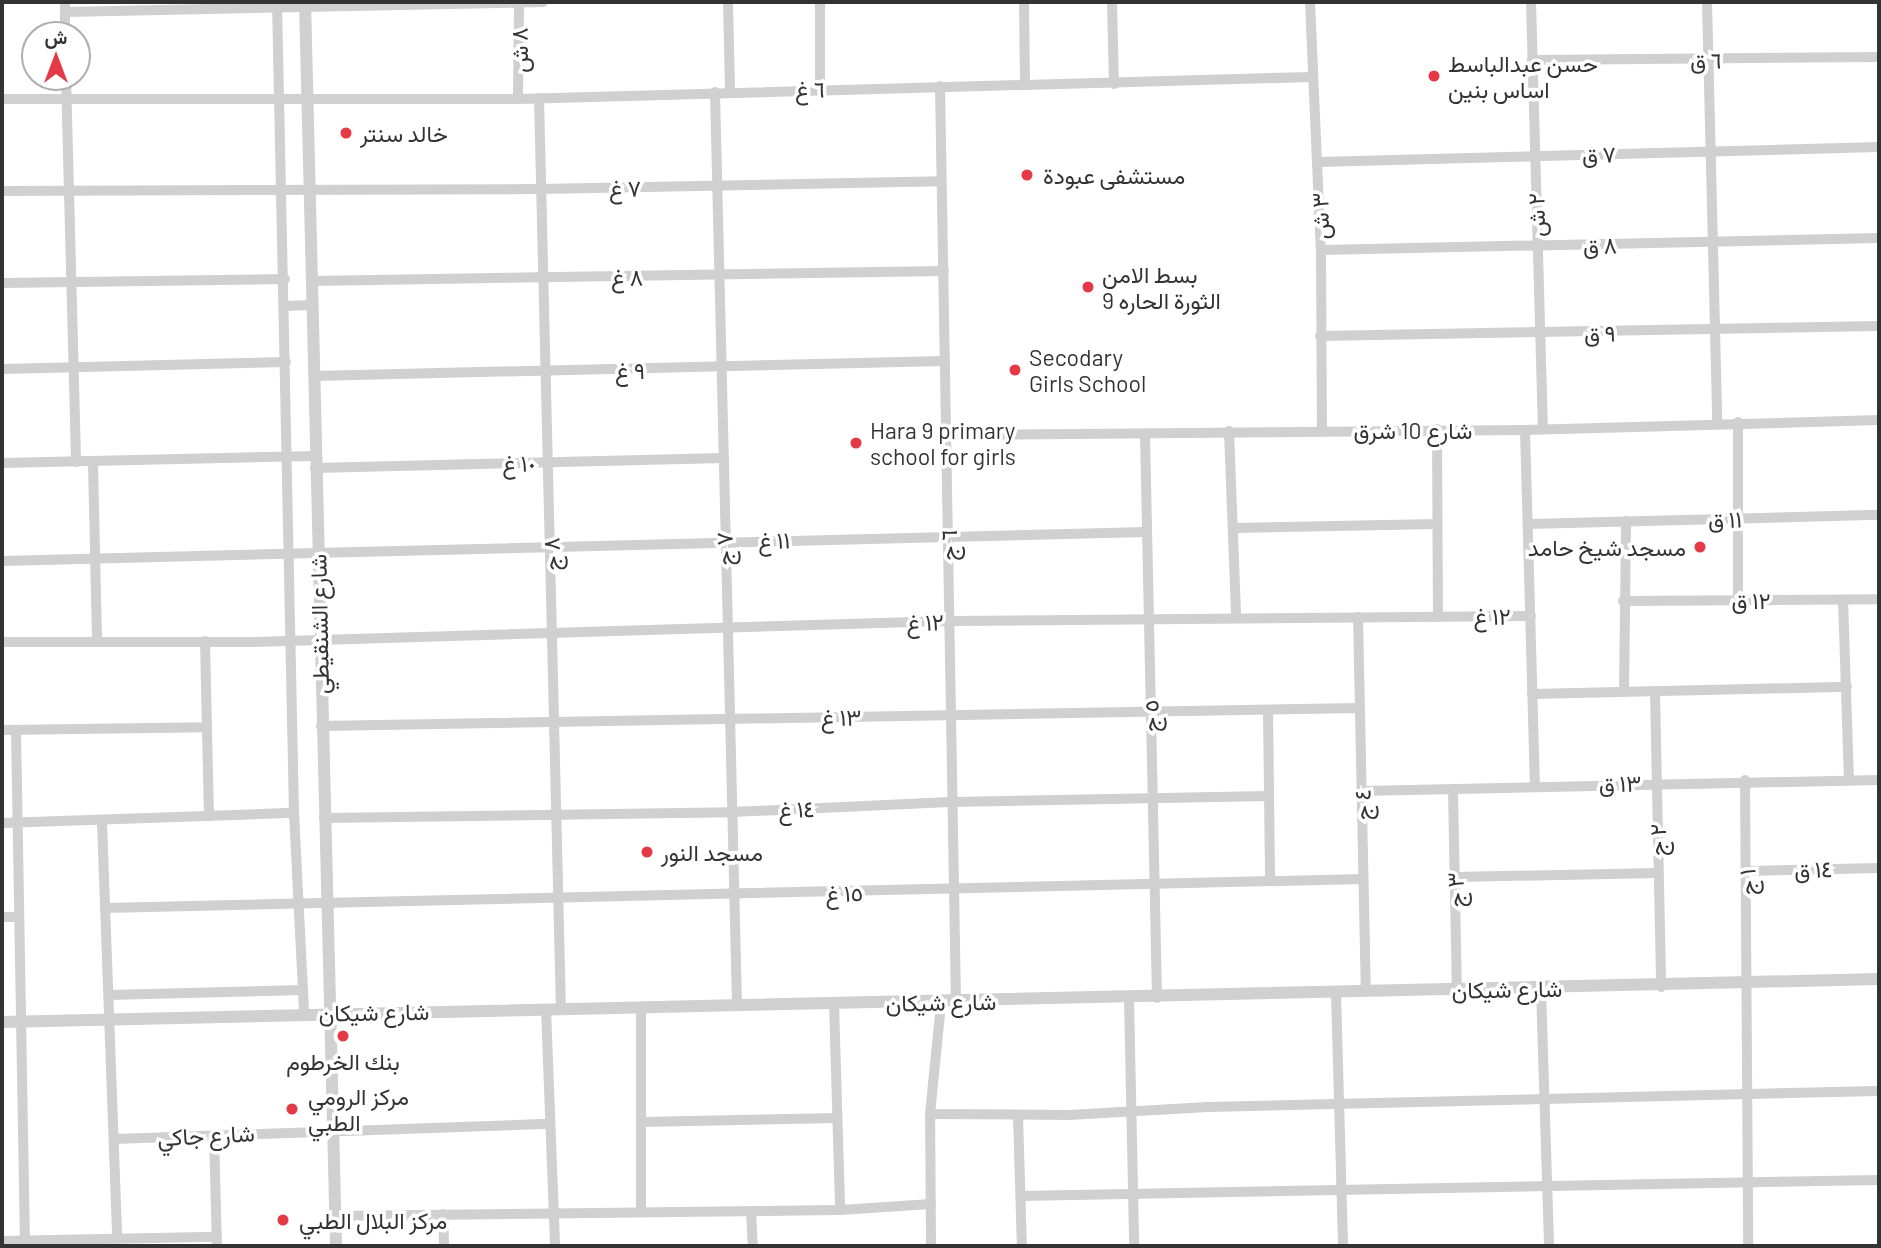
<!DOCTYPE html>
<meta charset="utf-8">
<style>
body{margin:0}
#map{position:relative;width:1881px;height:1248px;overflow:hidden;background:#fff;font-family:Barlow,Vazirmatn,sans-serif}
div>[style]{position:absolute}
.minor>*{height:10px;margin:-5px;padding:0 5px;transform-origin:5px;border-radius:5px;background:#d0d0d0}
.tertiary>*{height:12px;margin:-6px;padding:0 6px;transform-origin:6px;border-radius:6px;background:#d0d0d0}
.dots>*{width:19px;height:19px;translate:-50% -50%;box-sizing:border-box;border:4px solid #fff;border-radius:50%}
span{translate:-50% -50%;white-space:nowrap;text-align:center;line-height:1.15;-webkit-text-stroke:7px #fff;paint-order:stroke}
.street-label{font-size:23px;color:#333}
.poi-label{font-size:23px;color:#333}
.left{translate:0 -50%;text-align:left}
.right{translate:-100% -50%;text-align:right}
.frame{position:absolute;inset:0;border:4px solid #333;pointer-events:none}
.north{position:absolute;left:21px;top:21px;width:70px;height:70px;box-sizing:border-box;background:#fff;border:2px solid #adadad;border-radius:50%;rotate:0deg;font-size:19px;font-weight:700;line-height:28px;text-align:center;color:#333}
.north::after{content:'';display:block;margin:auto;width:24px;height:32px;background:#e63946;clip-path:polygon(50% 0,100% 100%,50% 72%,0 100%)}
</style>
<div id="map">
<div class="minor">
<i style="left:65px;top:2px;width:33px;rotate:90deg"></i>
<i style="left:277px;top:2px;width:811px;rotate:88.8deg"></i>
<i style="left:294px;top:813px;width:200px;rotate:87.1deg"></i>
<i style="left:728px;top:2px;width:90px;rotate:88.7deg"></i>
<i style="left:820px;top:2px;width:87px;rotate:90deg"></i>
<i style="left:1024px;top:2px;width:82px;rotate:89.3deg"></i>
<i style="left:1112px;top:2px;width:82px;rotate:88.6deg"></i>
<i style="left:1310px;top:2px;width:248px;rotate:87.5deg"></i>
<i style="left:1321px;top:250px;width:180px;rotate:89.7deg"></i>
<i style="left:1531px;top:2px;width:426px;rotate:88.4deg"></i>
<i style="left:1707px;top:2px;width:421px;rotate:88.6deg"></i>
<i style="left:65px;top:12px;width:478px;rotate:-1.2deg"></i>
<i style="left:1532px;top:60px;width:347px;rotate:-0.5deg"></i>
<i style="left:66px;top:77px;width:385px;rotate:88.5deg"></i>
<i style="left:940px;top:86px;width:917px;rotate:89deg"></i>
<i style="left:715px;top:92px;width:913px;rotate:88.62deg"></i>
<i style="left:539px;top:98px;width:911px;rotate:88.62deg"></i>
<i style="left:2px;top:99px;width:516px"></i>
<i style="left:518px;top:99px;width:794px;rotate:-1.59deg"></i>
<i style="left:518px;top:99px;width:97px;rotate:-89.4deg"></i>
<i style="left:1318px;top:162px;width:561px;rotate:-1.53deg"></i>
<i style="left:2px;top:191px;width:538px;rotate:-0.21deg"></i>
<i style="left:540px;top:189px;width:401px;rotate:-1.1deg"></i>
<i style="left:1321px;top:250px;width:558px;rotate:-1.23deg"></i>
<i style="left:311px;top:281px;width:633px;rotate:-0.91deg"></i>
<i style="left:2px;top:283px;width:283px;rotate:-0.8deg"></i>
<i style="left:286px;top:306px;width:26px;rotate:-2deg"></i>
<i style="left:1320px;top:336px;width:559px;rotate:-1.02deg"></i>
<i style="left:2px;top:369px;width:284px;rotate:-1.4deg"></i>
<i style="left:314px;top:376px;width:631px;rotate:-1.36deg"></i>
<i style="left:1738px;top:422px;width:178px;rotate:90deg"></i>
<i style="left:1437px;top:429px;width:188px;rotate:89.7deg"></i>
<i style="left:1525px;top:430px;width:354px;rotate:88.4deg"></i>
<i style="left:1229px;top:431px;width:186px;rotate:87.8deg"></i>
<i style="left:1145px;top:434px;width:564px;rotate:88.78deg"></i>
<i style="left:947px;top:435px;width:578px;rotate:-0.5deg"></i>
<i style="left:1525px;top:430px;width:354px;rotate:-1.6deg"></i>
<i style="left:2px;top:463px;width:313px;rotate:-1.3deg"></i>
<i style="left:93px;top:463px;width:178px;rotate:88.7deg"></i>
<i style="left:315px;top:468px;width:409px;rotate:-1.4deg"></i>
<i style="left:1529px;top:524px;width:350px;rotate:-1.5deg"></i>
<i style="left:1235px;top:528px;width:202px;rotate:-1.1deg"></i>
<i style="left:2px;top:561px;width:1145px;rotate:-1.45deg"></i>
<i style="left:1843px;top:600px;width:178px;rotate:88.1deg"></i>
<i style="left:1623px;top:601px;width:256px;rotate:-0.4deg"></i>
<i style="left:1358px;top:617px;width:375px;rotate:88.8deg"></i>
<i style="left:205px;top:641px;width:175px;rotate:88.7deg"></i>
<i style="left:2px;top:642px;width:250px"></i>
<i style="left:252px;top:642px;width:696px;rotate:-1.73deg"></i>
<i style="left:948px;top:621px;width:583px;rotate:-0.49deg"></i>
<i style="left:1624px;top:692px;width:171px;rotate:-89.3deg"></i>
<i style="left:1655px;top:692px;width:295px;rotate:88.8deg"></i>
<i style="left:1532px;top:694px;width:315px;rotate:-1.3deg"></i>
<i style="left:1268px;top:710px;width:171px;rotate:89.3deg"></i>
<i style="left:321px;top:726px;width:1039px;rotate:-0.99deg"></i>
<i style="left:2px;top:730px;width:205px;rotate:-0.8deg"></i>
<i style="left:16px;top:730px;width:516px;rotate:89deg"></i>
<i style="left:1745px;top:780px;width:466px;rotate:89.6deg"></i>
<i style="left:1453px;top:789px;width:201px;rotate:88.9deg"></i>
<i style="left:1362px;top:791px;width:517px;rotate:-1.22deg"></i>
<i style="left:324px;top:818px;width:408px;rotate:-0.8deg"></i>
<i style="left:732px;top:812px;width:218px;rotate:-2.6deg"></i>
<i style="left:950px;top:802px;width:319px;rotate:-1.1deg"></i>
<i style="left:2px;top:823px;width:292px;rotate:-2deg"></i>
<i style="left:102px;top:823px;width:416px;rotate:87.9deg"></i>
<i style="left:1747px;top:871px;width:132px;rotate:-1.3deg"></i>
<i style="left:1454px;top:877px;width:204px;rotate:-1.1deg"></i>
<i style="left:105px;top:908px;width:1258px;rotate:-1.32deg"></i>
<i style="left:2px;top:917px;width:15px"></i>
<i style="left:1541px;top:989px;width:257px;rotate:88.2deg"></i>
<i style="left:1336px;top:993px;width:253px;rotate:88.4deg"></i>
<i style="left:109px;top:995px;width:194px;rotate:-1.5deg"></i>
<i style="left:1129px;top:998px;width:248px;rotate:88.8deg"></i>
<i style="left:834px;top:1003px;width:207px;rotate:88.3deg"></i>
<i style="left:641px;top:1007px;width:203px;rotate:90deg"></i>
<i style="left:546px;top:1009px;width:237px;rotate:87.8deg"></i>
<i style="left:930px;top:1114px;width:139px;rotate:0.4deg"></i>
<i style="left:1069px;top:1115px;width:139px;rotate:-3.3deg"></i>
<i style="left:1208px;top:1107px;width:671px;rotate:-1.37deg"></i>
<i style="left:1018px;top:1115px;width:131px;rotate:88.3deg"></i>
<i style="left:641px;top:1122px;width:196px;rotate:-1.2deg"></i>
<i style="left:214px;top:1135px;width:111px;rotate:88.5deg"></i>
<i style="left:115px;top:1139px;width:435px;rotate:-2deg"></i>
<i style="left:1021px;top:1196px;width:858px;rotate:-1.07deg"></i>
<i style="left:751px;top:1211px;width:35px;rotate:87deg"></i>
<i style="left:443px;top:1214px;width:32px;rotate:88deg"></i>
<i style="left:335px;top:1216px;width:505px;rotate:-0.68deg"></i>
<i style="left:840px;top:1210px;width:91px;rotate:-3.8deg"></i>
<i style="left:2px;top:1241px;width:215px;rotate:-1.1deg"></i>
<i style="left:931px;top:1246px;width:132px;rotate:-90.4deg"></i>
<i style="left:930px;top:1114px;width:112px;rotate:-84.3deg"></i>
</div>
<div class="tertiary">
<i style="left:305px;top:2px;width:1244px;rotate:88.57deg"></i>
<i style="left:2px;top:1022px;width:1877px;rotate:-1.31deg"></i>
</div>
<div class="dots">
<i style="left:1434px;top:76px;background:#e63946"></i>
<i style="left:346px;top:133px;background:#e63946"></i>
<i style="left:1027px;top:175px;background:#e63946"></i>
<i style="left:1088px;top:287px;background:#e63946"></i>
<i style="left:1015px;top:370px;background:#e63946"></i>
<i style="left:856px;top:443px;background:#e63946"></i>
<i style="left:1700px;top:547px;background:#e63946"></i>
<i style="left:647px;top:852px;background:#e63946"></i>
<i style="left:343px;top:1036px;background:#e63946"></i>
<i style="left:292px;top:1109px;background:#e63946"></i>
<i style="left:283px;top:1220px;background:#e63946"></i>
</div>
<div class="street-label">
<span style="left:519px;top:50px;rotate:-90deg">٨ ش</span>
<span style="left:1706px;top:60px;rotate:-1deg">٦ ق</span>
<span style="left:810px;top:89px;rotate:-1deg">٦ غ</span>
<span style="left:1599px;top:154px;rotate:-2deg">٧ ق</span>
<span style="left:625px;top:188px;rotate:-1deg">٧ غ</span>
<span style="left:1536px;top:215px;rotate:-91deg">٢ ش</span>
<span style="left:1320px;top:216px;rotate:-92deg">٣ ش</span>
<span style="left:1600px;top:245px;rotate:-2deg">٨ ق</span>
<span style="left:627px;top:277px;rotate:-1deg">٨ غ</span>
<span style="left:1600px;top:333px;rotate:-1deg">٩ ق</span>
<span style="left:630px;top:370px">٩ غ</span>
<span style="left:1413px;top:430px">شارع 10 شرق</span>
<span style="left:519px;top:463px;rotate:-2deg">١٠ غ</span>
<span style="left:1725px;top:519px;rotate:-1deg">١١ ق</span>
<span style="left:774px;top:540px;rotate:-2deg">١١ غ</span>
<span style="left:948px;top:545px;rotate:-90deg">٦ ج</span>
<span style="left:724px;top:549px;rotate:-91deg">٧ ج</span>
<span style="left:551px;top:554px;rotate:-92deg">٨ ج</span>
<span style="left:1751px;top:600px">١٢ ق</span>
<span style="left:1492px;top:616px;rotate:-1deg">١٢ غ</span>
<span style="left:925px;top:622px;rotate:-2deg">١٢ غ</span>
<span style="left:319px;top:624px;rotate:-91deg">شارع الشنقيطي</span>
<span style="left:1150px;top:716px;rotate:-91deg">٥ ج</span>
<span style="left:841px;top:717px;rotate:-1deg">١٣ غ</span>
<span style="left:1620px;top:783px;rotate:-1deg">١٣ ق</span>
<span style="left:1362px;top:805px;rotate:-91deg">٤ ج</span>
<span style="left:796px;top:809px;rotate:-3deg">١٤ غ</span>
<span style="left:1657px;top:840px;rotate:-90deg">٢ ج</span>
<span style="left:1813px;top:869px;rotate:-2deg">١٤ ق</span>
<span style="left:1747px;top:882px;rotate:-92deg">١ ج</span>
<span style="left:1455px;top:890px;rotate:-92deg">٣ ج</span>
<span style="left:844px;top:893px;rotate:-2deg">١٥ غ</span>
<span style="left:1507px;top:989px;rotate:-1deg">شارع شيكان</span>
<span style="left:941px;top:1002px;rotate:-1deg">شارع شيكان</span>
<span style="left:374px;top:1012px;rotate:-1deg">شارع شيكان</span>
<span style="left:206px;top:1135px;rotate:-3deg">شارع جاكي</span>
</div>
<div class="poi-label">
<span class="left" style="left:1448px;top:76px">حسن عبدالباسط<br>اساس بنين</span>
<span class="left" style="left:360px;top:133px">خالد سنتر</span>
<span class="left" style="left:1043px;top:175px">مستشفى عبودة</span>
<span class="left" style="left:1102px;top:287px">بسط الامن<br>الثورة الحاره 9</span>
<span class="left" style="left:1029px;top:370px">Secodary<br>Girls School</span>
<span class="left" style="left:870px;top:443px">Hara 9 primary<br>school for girls</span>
<span class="right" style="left:1686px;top:547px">مسجد شيخ حامد</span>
<span class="left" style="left:661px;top:852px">مسجد النور</span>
<span style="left:343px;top:1061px">بنك الخرطوم</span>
<span class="left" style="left:308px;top:1109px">مركز الرومي<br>الطبي</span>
<span class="left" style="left:299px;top:1220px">مركز البلال الطبي</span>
</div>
<div class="frame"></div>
<div class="north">ش</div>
</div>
